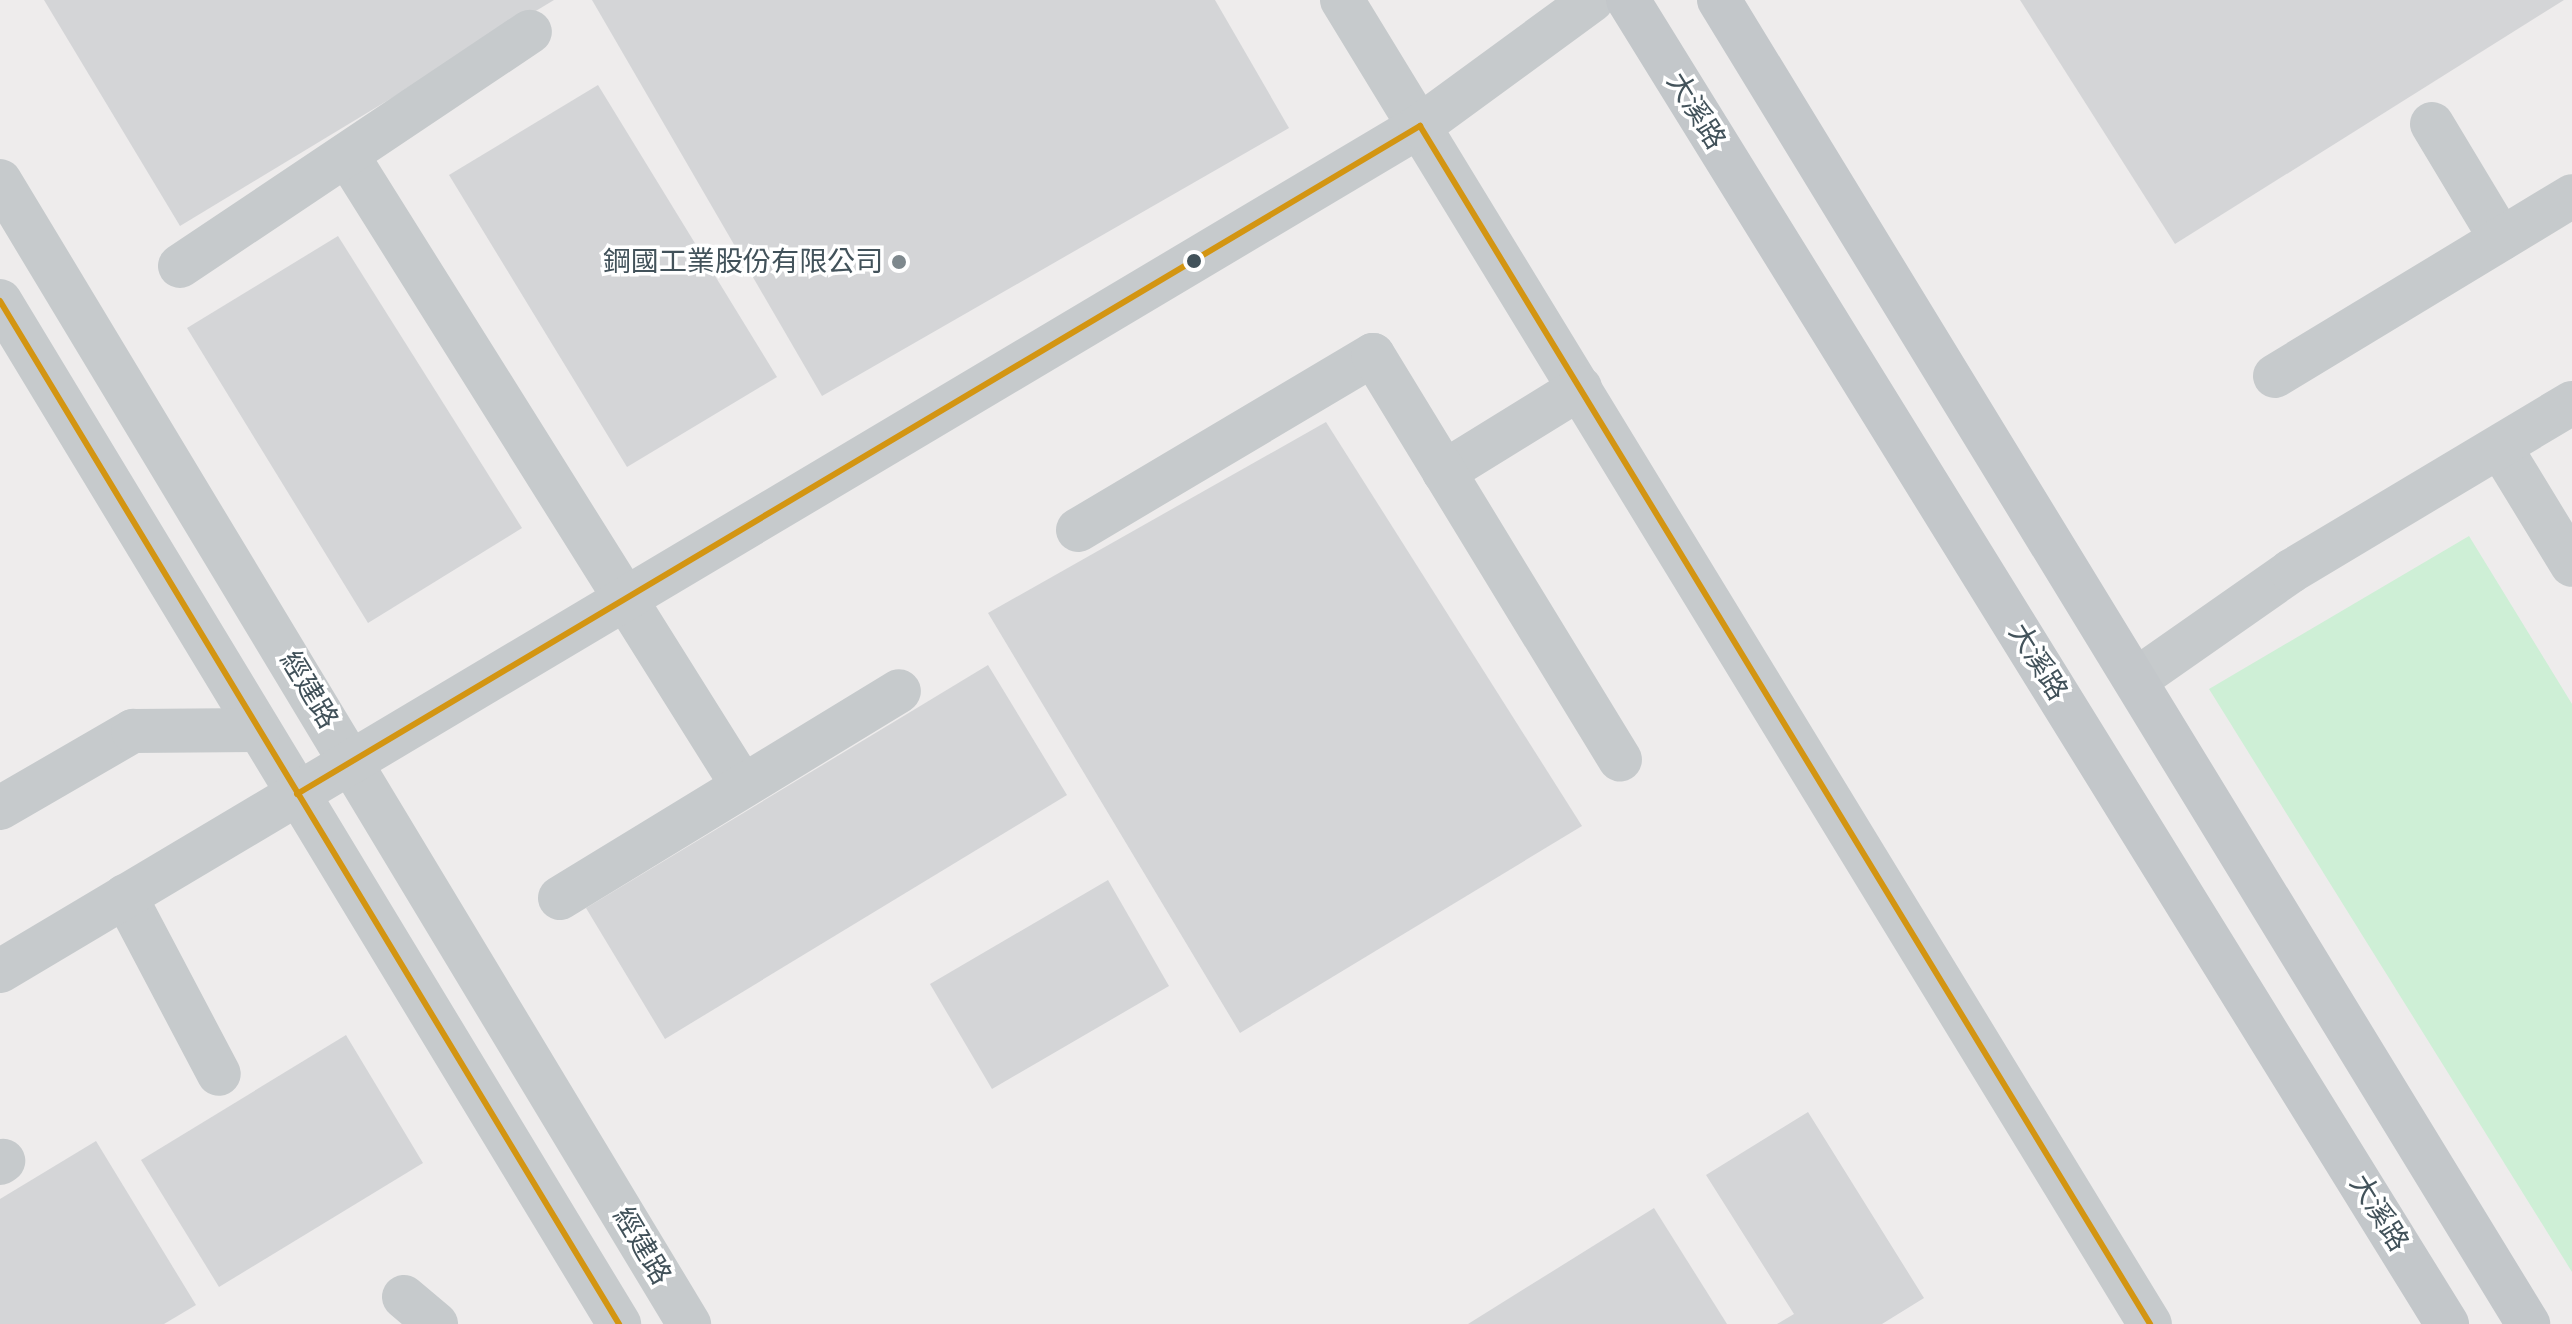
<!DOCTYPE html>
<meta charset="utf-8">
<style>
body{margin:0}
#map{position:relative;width:2572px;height:1324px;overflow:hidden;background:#eeecec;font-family:Rubik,"Noto Sans TC",sans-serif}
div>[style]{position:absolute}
.green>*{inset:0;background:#ceefd6}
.building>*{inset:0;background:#d4d5d7}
.minor>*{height:44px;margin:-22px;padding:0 22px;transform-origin:22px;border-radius:22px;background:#c6cacc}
.major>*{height:44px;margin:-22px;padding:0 22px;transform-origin:22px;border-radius:22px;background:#c3c7ca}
.bus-1>*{height:6px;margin:-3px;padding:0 3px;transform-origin:3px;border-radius:3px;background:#d39512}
.dots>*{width:22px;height:22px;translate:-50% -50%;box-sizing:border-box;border:4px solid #fff;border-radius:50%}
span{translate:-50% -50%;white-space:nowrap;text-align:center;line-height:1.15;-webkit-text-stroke:7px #fff;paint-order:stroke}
.street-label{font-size:28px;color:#42525a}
.poi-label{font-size:28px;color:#42525a}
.right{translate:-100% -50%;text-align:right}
</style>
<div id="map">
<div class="green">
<i style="clip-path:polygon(2469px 536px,2572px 704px,2572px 1272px,2209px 689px)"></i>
</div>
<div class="building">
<i style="clip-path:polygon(44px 0,554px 0,180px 226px)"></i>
<i style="clip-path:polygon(592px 0,1215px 0,1289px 128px,822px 396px)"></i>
<i style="clip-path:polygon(2020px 0,2564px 0,2175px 244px)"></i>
<i style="clip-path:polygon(598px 85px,777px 377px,627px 467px,449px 175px)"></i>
<i style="clip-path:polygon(338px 236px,522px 528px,368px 623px,187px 328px)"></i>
<i style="clip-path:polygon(1326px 422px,1582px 826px,1240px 1033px,988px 613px)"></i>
<i style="clip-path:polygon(988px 665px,1067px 795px,665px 1039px,586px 908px)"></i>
<i style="clip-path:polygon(1108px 880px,1169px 986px,992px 1089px,930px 984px)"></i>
<i style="clip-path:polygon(346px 1035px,423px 1163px,219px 1287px,141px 1160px)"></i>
<i style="clip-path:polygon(1808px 1112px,1924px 1298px,1882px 1324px,1777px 1324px,1794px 1314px,1706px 1175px)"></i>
<i style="clip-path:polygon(96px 1141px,196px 1305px,164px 1324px,0 1324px,0 1199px)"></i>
<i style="clip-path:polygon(1654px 1208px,1727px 1324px,1468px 1324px)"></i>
</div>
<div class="minor">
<i style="left:1342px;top:0;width:1551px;rotate:58.61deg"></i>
<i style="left:2432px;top:124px;width:134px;rotate:59deg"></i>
<i style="left:347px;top:155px;width:744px;rotate:57.91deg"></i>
<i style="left:0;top:181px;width:1335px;rotate:58.92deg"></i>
<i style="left:180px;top:266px;width:421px;rotate:-33.8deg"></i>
<i style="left:0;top:301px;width:1196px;rotate:58.82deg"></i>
<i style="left:2275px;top:376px;width:347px;rotate:-31.2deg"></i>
<i style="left:2500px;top:447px;width:138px;rotate:58.6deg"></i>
<i style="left:1444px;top:472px;width:160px;rotate:-31.7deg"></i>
<i style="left:1078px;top:530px;width:343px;rotate:-30.7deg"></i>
<i style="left:1373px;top:355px;width:474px;rotate:58.6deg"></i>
<i style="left:2137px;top:679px;width:188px;rotate:-35deg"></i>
<i style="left:2291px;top:571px;width:327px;rotate:-30.9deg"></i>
<i style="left:0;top:808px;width:154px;rotate:-30.1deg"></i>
<i style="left:133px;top:731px;width:126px;rotate:-0.5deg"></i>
<i style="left:125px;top:896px;width:201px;rotate:62.2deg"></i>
<i style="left:560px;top:898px;width:397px;rotate:-31.4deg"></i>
<i style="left:0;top:971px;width:1652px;rotate:-30.76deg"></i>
<i style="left:1420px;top:126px;width:213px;rotate:-36.2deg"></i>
<i style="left:0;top:1163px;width:4px;rotate:-34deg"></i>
<i style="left:404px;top:1297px;width:42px;rotate:40.2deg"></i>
</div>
<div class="major">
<i style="left:1628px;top:0;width:1557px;rotate:58.26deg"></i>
<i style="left:1719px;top:0;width:1552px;rotate:58.57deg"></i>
</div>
<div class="bus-1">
<i style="left:1420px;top:126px;width:1403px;rotate:58.64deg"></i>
<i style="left:0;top:301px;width:1196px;rotate:58.82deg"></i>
<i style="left:297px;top:794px;width:1307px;rotate:-30.75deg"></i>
</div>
<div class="dots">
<i style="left:1194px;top:261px;background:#42525a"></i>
<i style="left:899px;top:262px;background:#7e888d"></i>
</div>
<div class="street-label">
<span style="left:1696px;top:111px;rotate:58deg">大溪路</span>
<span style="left:2038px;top:662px;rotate:58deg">大溪路</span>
<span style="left:309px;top:690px;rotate:59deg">經建路</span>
<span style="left:2379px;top:1213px;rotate:58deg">大溪路</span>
<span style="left:642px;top:1246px;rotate:59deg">經建路</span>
</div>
<div class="poi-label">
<span class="right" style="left:883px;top:262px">鋼國工業股份有限公司</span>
</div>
</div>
